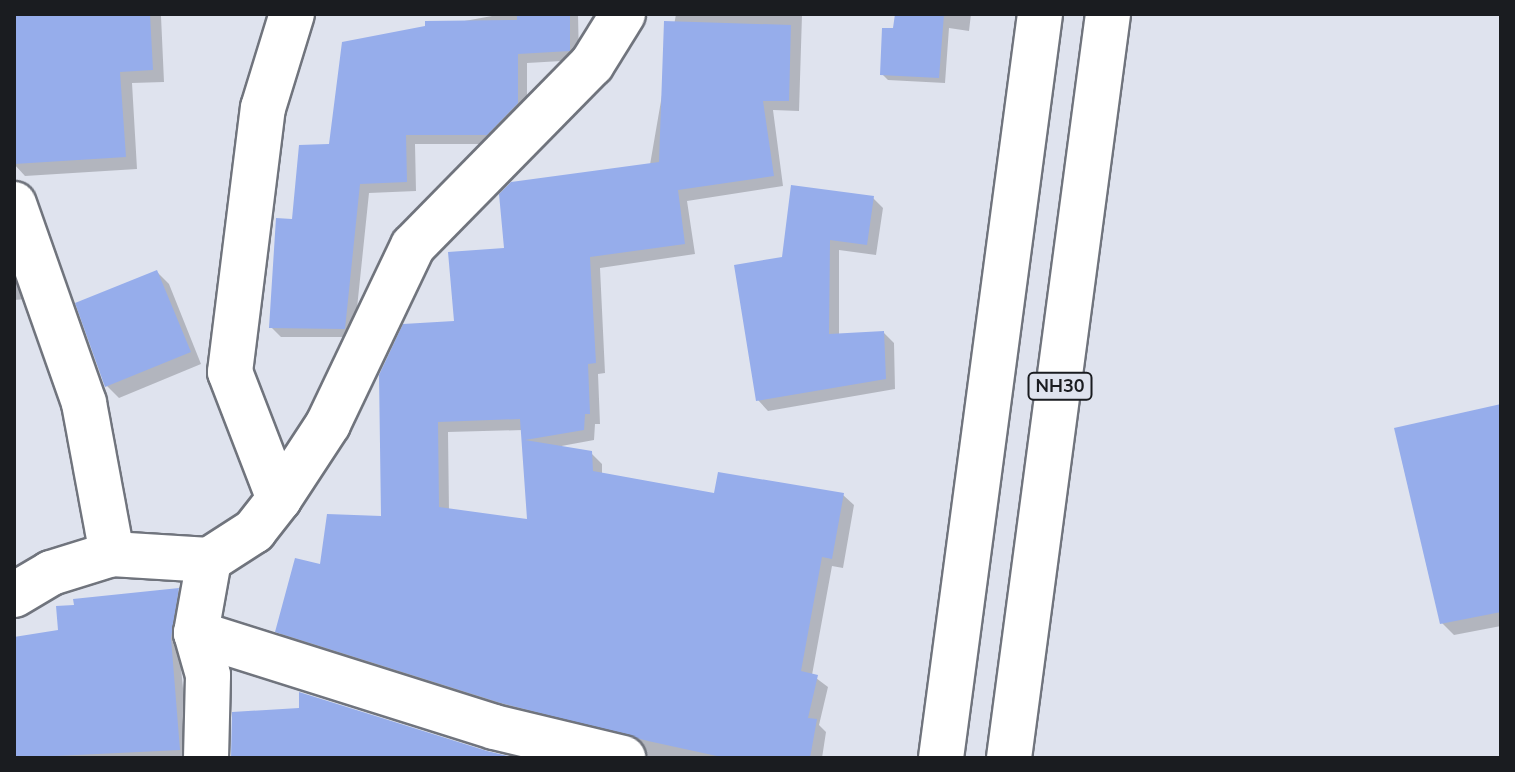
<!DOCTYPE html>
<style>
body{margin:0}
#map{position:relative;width:1515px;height:772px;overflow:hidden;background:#dfe3ee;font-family:"Nunito Sans",sans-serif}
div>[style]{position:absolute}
.shadow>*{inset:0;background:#0003}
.building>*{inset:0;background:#96adeb}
.roads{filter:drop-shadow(2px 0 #70747d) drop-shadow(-2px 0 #70747d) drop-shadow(0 2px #70747d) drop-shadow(0 -2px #70747d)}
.minor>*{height:44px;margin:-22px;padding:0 22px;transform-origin:22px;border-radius:22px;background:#fff}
.highway>*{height:44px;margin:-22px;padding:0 22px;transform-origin:22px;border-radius:22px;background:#fff}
span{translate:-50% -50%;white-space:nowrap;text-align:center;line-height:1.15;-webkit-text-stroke:6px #dfe3ee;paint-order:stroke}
.shield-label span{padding:2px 6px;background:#dfe3ee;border:2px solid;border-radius:6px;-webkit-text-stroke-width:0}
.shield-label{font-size:18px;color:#1a1c20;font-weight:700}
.frame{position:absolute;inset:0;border:16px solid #1a1c20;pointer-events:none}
</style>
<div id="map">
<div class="shadow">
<i style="clip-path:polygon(15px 14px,161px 16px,164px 82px,132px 83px,137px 169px,25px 176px,14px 164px)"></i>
<i style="clip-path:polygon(503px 14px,578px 14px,579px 60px,527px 63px,527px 113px,497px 144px,415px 144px,416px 191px,369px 193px,354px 337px,281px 337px,271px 327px,294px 221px,330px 146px,344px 43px)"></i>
<i style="clip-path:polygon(evenodd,676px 14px,808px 14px,802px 15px,799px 111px,773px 110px,783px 186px,687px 201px,695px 254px,600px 268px,605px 373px,598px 374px,600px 424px,595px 424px,594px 440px,556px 447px,591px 453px,602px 464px,602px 475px,716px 495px,843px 495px,854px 505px,843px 568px,832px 566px,812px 675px,828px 687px,819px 725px,826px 732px,822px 758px,649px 758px,642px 744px,513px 713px,288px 642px,278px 631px,322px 567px,383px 518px,457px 323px,506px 250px,647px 182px,676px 14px,523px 430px,529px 522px,449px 511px,448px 432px,523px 430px)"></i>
<i style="clip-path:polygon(897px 14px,971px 14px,969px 31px,949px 28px,945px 83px,888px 80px,882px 74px)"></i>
<i style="clip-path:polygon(873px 198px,883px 208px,876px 255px,839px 250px,839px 336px,884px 333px,894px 343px,895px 389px,768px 411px,758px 400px,783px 259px)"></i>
<i style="clip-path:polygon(14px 261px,27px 299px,14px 300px)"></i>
<i style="clip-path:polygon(157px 272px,169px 284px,201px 364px,119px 398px,107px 386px)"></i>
<i style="clip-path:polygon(1501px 406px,1501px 626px,1454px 635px,1442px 623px)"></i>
<i style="clip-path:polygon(178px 590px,187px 600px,179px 648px,190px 758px,14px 758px,14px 639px,60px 632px)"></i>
</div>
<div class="building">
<i style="clip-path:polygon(14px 14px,150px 14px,153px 70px,120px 72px,126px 157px,14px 164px)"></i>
<i style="clip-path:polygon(517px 14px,570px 14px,570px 51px,518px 54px,518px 103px,487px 135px,406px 135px,407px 182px,360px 184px,345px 329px,269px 328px,276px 218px,292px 219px,299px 145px,329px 144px,342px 42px,425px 26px,425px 21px,517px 20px)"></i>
<i style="clip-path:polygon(895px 14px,944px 14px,939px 78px,880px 75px,882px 28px,893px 28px)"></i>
<i style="clip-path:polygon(evenodd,664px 21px,791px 25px,789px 101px,763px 101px,774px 176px,678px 190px,685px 244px,590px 257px,596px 363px,588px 364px,590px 414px,585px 414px,584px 430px,525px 440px,592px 451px,593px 471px,714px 493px,718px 472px,844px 493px,832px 559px,822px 557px,801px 671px,818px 675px,808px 718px,817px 719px,810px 758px,726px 758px,648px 741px,501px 703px,275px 632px,295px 558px,320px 564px,327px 514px,381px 516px,379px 375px,403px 324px,454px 321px,448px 252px,504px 248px,499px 194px,511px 182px,659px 162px,664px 21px,520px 419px,527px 519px,439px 507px,438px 422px,520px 419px)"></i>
<i style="clip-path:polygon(791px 185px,874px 196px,867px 245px,830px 240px,829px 334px,884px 331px,886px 379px,756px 401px,734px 265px,782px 257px)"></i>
<i style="clip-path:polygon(157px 270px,191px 352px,105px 387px,75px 303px)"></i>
<i style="clip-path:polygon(1501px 404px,1501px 612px,1440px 624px,1394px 428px)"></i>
<i style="clip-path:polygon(179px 588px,171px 638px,180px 750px,14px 758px,14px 637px,58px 630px,56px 606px,74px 605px,73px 599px)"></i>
<i style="clip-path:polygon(299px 692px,487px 751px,516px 758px,231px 758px,232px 712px,299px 708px)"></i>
</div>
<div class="roads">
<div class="minor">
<i style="left:14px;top:204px;width:211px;rotate:70.6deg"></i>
<i style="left:84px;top:403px;width:154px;rotate:79.5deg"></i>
<i style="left:279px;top:499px;width:136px;rotate:-111.1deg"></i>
<i style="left:230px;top:372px;width:266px;rotate:-82.9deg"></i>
<i style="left:263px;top:108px;width:98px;rotate:-72.9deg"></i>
<i style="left:14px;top:595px;width:43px;rotate:-30.7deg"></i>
<i style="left:51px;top:573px;width:64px;rotate:-17.3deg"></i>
<i style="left:112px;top:554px;width:97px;rotate:3.5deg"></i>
<i style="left:196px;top:633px;width:312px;rotate:17.5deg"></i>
<i style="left:494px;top:727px;width:133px;rotate:13.5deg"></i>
<i style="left:206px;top:758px;width:83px;rotate:-88.6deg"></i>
<i style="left:208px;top:675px;width:44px;rotate:-105.9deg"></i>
<i style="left:196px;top:633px;width:74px;rotate:-79.9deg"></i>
<i style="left:209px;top:560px;width:54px;rotate:-32.8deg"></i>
<i style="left:254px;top:531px;width:41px;rotate:-52deg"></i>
<i style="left:279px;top:499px;width:90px;rotate:-56.8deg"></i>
<i style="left:328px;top:424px;width:197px;rotate:-64.5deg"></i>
<i style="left:413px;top:246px;width:255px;rotate:-45.5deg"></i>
<i style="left:592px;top:64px;width:59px;rotate:-58.2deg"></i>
</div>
<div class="highway">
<i style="left:941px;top:758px;width:751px;rotate:-82.42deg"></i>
<i style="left:1009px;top:758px;width:751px;rotate:-82.42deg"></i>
</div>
</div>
<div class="shield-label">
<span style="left:1060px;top:386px">NH30</span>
</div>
<div class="frame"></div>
</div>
